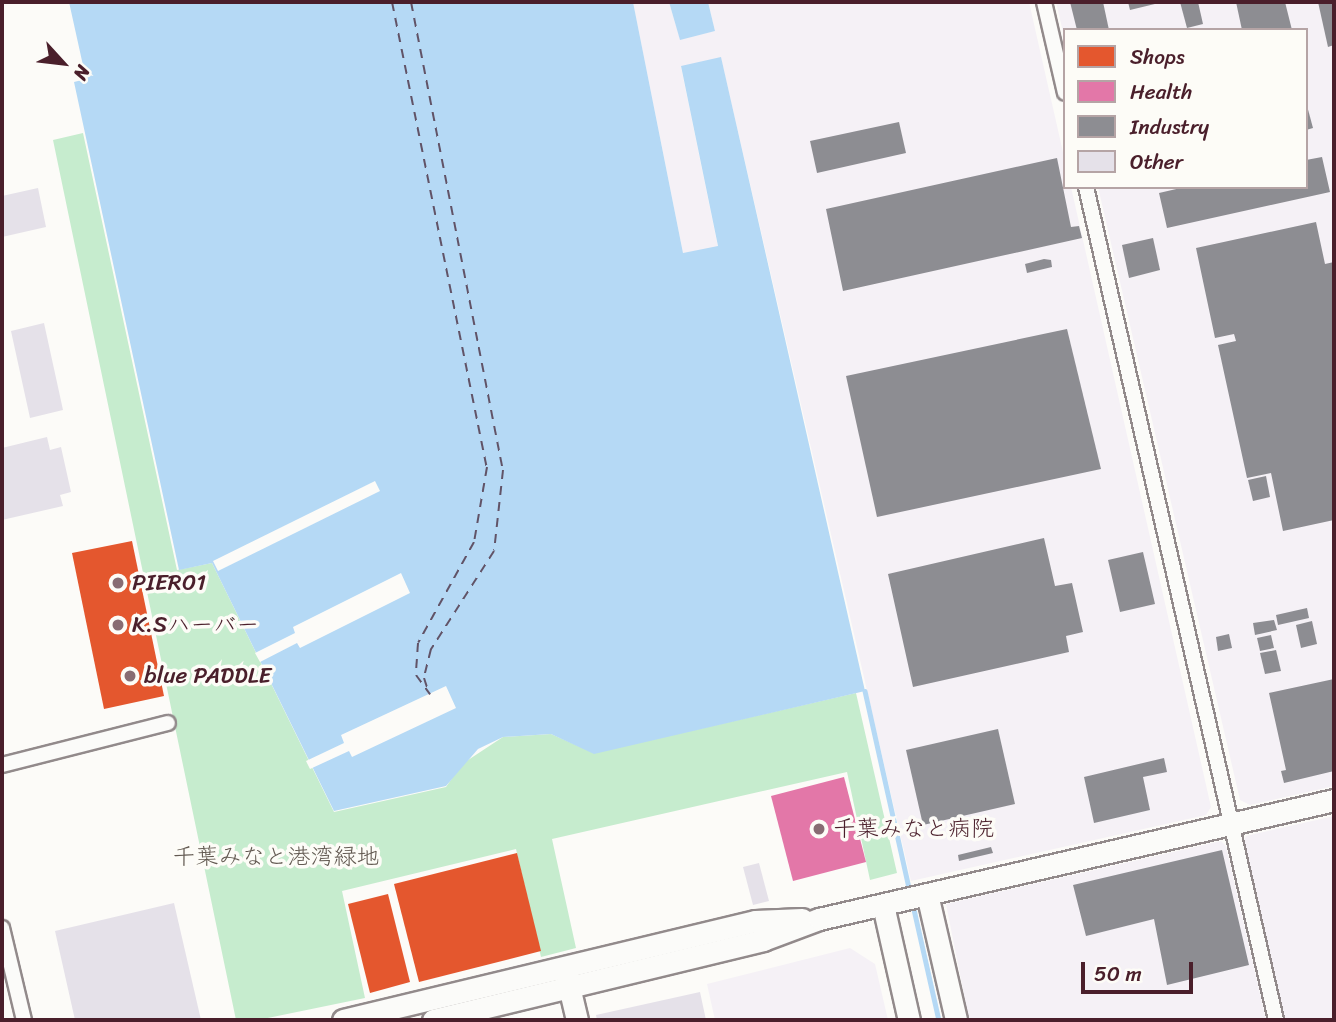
<!DOCTYPE html>
<meta charset="utf-8">
<style>
body{margin:0}
#map{position:relative;width:1336px;height:1022px;overflow:hidden;background:#fcfbf8;font-family:Sriracha,"Klee One",sans-serif}
div>[style]{position:absolute}
.built>*{inset:0;background:#f5f1f6}
.green>*{inset:0;background:#c6ecce}
.water>*{inset:0;background:#b5d9f5}
.pier>*{inset:0;background:#fcfbf8}
.shops>*{inset:0;background:#e4572e}
.health>*{inset:0;background:#e377a8}
.industry>*{inset:0;background:#8d8d92}
.stream>*{height:4.5px;margin:-2.25px;padding:0 2.25px;transform-origin:2.25px;border-radius:2.25px;background:#b5d9f5}
.ferry>*{height:2px;margin-top:-1px;transform-origin:0;background:repeating-linear-gradient(90deg,#615367 0 9px,transparent 0 16px)}
.building>*{inset:0;background:#e5e1e9}
.roads{filter:drop-shadow(2px 0 #928a8b) drop-shadow(-2px 0 #928a8b) drop-shadow(0 2px #928a8b) drop-shadow(0 -2px #928a8b)}
.street>*{height:14px;margin:-7px;padding:0 7px;transform-origin:7px;border-radius:7px;background:#fbfbf9}
.secondary>*{height:21px;margin:-10.5px;padding:0 10.5px;transform-origin:10.5px;border-radius:10.5px;background:#fbfbf9}
.dots>*{width:19px;height:19px;translate:-50% -50%;box-sizing:border-box;border:4px solid #fdfcf7;border-radius:50%}
span{translate:-50% -50%;white-space:nowrap;text-align:center;line-height:1.15;-webkit-text-stroke:7px #fdfcf7;paint-order:stroke}
.poi-label{font-size:23px;color:#4a1f2b}
.left{translate:0 -50%;text-align:left}
.park-label{font-size:23px;color:#625951}
.frame{position:absolute;inset:0;border:4px solid #4a1f2b;pointer-events:none}
.legend{position:absolute;left:1063px;top:28px;width:245px;height:161px;box-sizing:border-box;background:#fdfcf7;border:2px solid #b5a4a5;margin:0;padding:9px 12px;list-style:none;font-size:21px;color:#4a1f2b}
.legend li{display:flex;align-items:center;gap:14px;height:35px}
.legend b{width:35px;border:2px solid #b5a4a5}
.north{position:absolute;left:28px;top:28px;width:70px;height:70px;-webkit-text-stroke:5px #fdfcf7;paint-order:stroke;rotate:117deg;font-size:19px;font-weight:700;line-height:28px;text-align:center;color:#4a1f2b}
.north::after{content:'';display:block;margin:auto;width:24px;height:32px;background:#4a1f2b;clip-path:polygon(50% 0,100% 100%,50% 72%,0 100%)}
.scale{position:absolute;left:1081px;top:962px;width:112px;height:32px;box-sizing:border-box;border:4px solid #4a1f2b;border-top:0;padding-left:9px;font-size:21px;line-height:24px;white-space:nowrap;color:#4a1f2b;-webkit-text-stroke:5px #fdfcf7;paint-order:stroke}
</style>
<div id="map">
<div class="built">
<i style="clip-path:polygon(633px 2px,669px 2px,680px 39px,715px 31px,708px 2px,1029px 2px,1065px 161px,1065px 187px,1071px 187px,1211px 807px,1206px 815px,911px 881px,721px 58px,681px 67px,718px 247px,683px 253px)"></i>
<i style="clip-path:polygon(1056px 2px,1334px 2px,1334px 786px,1250px 805px,1240px 800px,1098px 187px,1306px 187px,1306px 30px,1065px 30px,1065px 41px)"></i>
<i style="clip-path:polygon(1334px 816px,1334px 1020px,1284px 1020px,1243px 842px,1246px 836px)"></i>
<i style="clip-path:polygon(1221px 841px,1226px 846px,1266px 1020px,969px 1020px,946px 904px)"></i>
<i style="clip-path:polygon(850px 948px,875px 964px,888px 1020px,715px 1020px,707px 984px)"></i>
</div>
<div class="green">
<i style="clip-path:polygon(83px 133px,177px 570px,212px 563px,334px 812px,446px 787px,462px 764px,503px 737px,551px 734px,594px 753px,856px 693px,897px 873px,870px 880px,847px 772px,552px 839px,576px 948px,541px 957px,516px 849px,342px 891px,365px 998px,258px 1020px,236px 1020px,53px 140px)"></i>
</div>
<div class="water">
<i style="clip-path:polygon(69px 2px,633px 2px,683px 253px,718px 246px,681px 66px,721px 57px,865px 691px,594px 754px,551px 734px,503px 737px,478px 749px,446px 786px,334px 811px,212px 563px,179px 570px,74px 82px,86px 79px)"></i>
<i style="clip-path:polygon(669px 2px,708px 2px,715px 31px,680px 40px)"></i>
</div>
<div class="pier">
<i style="clip-path:polygon(375px 481px,380px 491px,218px 571px,213px 561px)"></i>
<i style="clip-path:polygon(401px 573px,410px 593px,300px 648px,297px 643px,260px 662px,255px 653px,295px 633px,293px 627px)"></i>
<i style="clip-path:polygon(446px 686px,456px 708px,352px 757px,349px 751px,310px 769px,306px 761px,344px 743px,341px 735px)"></i>
</div>
<div class="shops">
<i style="clip-path:polygon(132px 541px,164px 696px,104px 709px,72px 553px)"></i>
<i style="clip-path:polygon(517px 853px,541px 951px,419px 982px,394px 884px)"></i>
<i style="clip-path:polygon(388px 894px,410px 982px,370px 993px,348px 904px)"></i>
</div>
<div class="health">
<i style="clip-path:polygon(844px 777px,866px 862px,793px 881px,771px 796px)"></i>
</div>
<div class="industry">
<i style="clip-path:polygon(1070px 2px,1103px 2px,1109px 30px,1077px 30px)"></i>
<i style="clip-path:polygon(1128px 2px,1159px 2px,1159px 3px,1130px 10px)"></i>
<i style="clip-path:polygon(1180px 2px,1198px 2px,1203px 24px,1187px 28px)"></i>
<i style="clip-path:polygon(1236px 2px,1285px 2px,1292px 30px,1242px 30px)"></i>
<i style="clip-path:polygon(1318px 2px,1334px 2px,1334px 45px,1328px 47px)"></i>
<i style="clip-path:polygon(1306px 102px,1313px 128px,1306px 130px)"></i>
<i style="clip-path:polygon(899px 122px,906px 153px,817px 173px,810px 141px)"></i>
<i style="clip-path:polygon(1322px 157px,1330px 192px,1167px 228px,1159px 193px,1185px 187px,1306px 187px,1306px 160px)"></i>
<i style="clip-path:polygon(1057px 158px,1071px 227px,1079px 226px,1082px 238px,843px 291px,826px 209px)"></i>
<i style="clip-path:polygon(1316px 222px,1325px 264px,1334px 262px,1334px 520px,1283px 531px,1271px 473px,1247px 478px,1218px 345px,1236px 341px,1234px 334px,1215px 338px,1196px 248px)"></i>
<i style="clip-path:polygon(1153px 238px,1160px 270px,1129px 278px,1122px 245px)"></i>
<i style="clip-path:polygon(1044px 259px,1051px 260px,1052px 267px,1027px 273px,1025px 264px)"></i>
<i style="clip-path:polygon(1067px 329px,1101px 469px,877px 517px,846px 376px)"></i>
<i style="clip-path:polygon(1266px 476px,1270px 497px,1253px 501px,1248px 480px)"></i>
<i style="clip-path:polygon(1044px 538px,1055px 586px,1072px 583px,1083px 632px,1066px 636px,1069px 652px,913px 687px,888px 574px)"></i>
<i style="clip-path:polygon(1143px 552px,1155px 604px,1120px 612px,1108px 560px)"></i>
<i style="clip-path:polygon(1307px 608px,1309px 618px,1278px 625px,1276px 615px)"></i>
<i style="clip-path:polygon(1274px 620px,1277px 630px,1255px 635px,1253px 623px)"></i>
<i style="clip-path:polygon(1312px 621px,1317px 644px,1301px 648px,1296px 625px)"></i>
<i style="clip-path:polygon(1229px 634px,1232px 648px,1218px 651px,1216px 637px)"></i>
<i style="clip-path:polygon(1271px 635px,1274px 648px,1260px 651px,1257px 638px)"></i>
<i style="clip-path:polygon(1276px 650px,1281px 671px,1265px 674px,1260px 653px)"></i>
<i style="clip-path:polygon(1334px 679px,1334px 771px,1284px 783px,1281px 771px,1286px 770px,1269px 693px)"></i>
<i style="clip-path:polygon(998px 729px,1015px 804px,923px 825px,906px 750px)"></i>
<i style="clip-path:polygon(1164px 758px,1167px 772px,1143px 777px,1150px 810px,1094px 823px,1084px 777px)"></i>
<i style="clip-path:polygon(991px 847px,993px 853px,959px 861px,958px 855px)"></i>
<i style="clip-path:polygon(1222px 850px,1249px 965px,1167px 985px,1154px 919px,1086px 936px,1073px 885px)"></i>
</div>
<div class="stream">
<i style="left:865px;top:691px;width:207px;rotate:77.4deg"></i>
<i style="left:913px;top:905px;width:118px;rotate:77.3deg"></i>
</div>
<div class="ferry">
<i style="left:392px;top:2px;width:475px;rotate:78.5deg"></i>
<i style="left:487px;top:467px;width:76px;rotate:99.8deg"></i>
<i style="left:474px;top:542px;width:115px;rotate:119deg"></i>
<i style="left:418px;top:643px;width:32px;rotate:94deg"></i>
<i style="left:416px;top:675px;width:24px;rotate:54deg"></i>
<i style="left:411px;top:2px;width:477px;rotate:78.9deg"></i>
<i style="left:503px;top:470px;width:81px;rotate:96.3deg"></i>
<i style="left:494px;top:551px;width:117px;rotate:122.7deg"></i>
<i style="left:431px;top:649px;width:30px;rotate:104deg"></i>
<i style="left:424px;top:678px;width:13px;rotate:72deg"></i>
</div>
<div class="building">
<i style="clip-path:polygon(38px 188px,46px 227px,2px 237px,2px 196px)"></i>
<i style="clip-path:polygon(44px 323px,63px 410px,30px 418px,11px 331px)"></i>
<i style="clip-path:polygon(47px 437px,50px 450px,61px 447px,71px 492px,60px 495px,63px 506px,2px 520px,2px 448px)"></i>
<i style="clip-path:polygon(759px 863px,769px 901px,753px 905px,743px 867px)"></i>
<i style="clip-path:polygon(174px 903px,201px 1020px,75px 1020px,55px 931px)"></i>
<i style="clip-path:polygon(700px 992px,706px 1020px,597px 1020px,596px 1015px)"></i>
</div>
<div class="roads">
<div class="street">
<i style="left:1044px;top:2px;width:93px;rotate:77deg"></i>
<i style="left:1086px;top:187px;width:854px;rotate:77.15deg"></i>
<i style="left:2px;top:765px;width:171px;rotate:-14.2deg"></i>
<i style="left:2px;top:928px;width:95px;rotate:76.6deg"></i>
</div>
<div class="secondary">
<i style="left:927px;top:894px;width:129px;rotate:77deg"></i>
<i style="left:883px;top:905px;width:118px;rotate:77.3deg"></i>
<i style="left:567px;top:978px;width:43px;rotate:76.6deg"></i>
<i style="left:343px;top:1020px;width:424px;rotate:-13.5deg"></i>
<i style="left:755px;top:921px;width:47px;rotate:-2.4deg"></i>
<i style="left:433px;top:1020px;width:340px;rotate:-13.6deg"></i>
<i style="left:763px;top:940px;width:60px;rotate:-20.6deg"></i>
<i style="left:819px;top:919px;width:529px;rotate:-13.01deg"></i>
</div>
</div>
<div class="dots">
<i style="left:118px;top:583px;background:#886c73"></i>
<i style="left:118px;top:625px;background:#886c73"></i>
<i style="left:130px;top:676px;background:#886c73"></i>
<i style="left:819px;top:829px;background:#886c73"></i>
</div>
<div class="poi-label">
<span class="left" style="left:132px;top:583px">PIER01</span>
<span class="left" style="left:132px;top:625px">K.Sハーバー</span>
<span class="left" style="left:144px;top:676px">blue PADDLE</span>
<span class="left" style="left:833px;top:829px">千葉みなと病院</span>
</div>
<div class="park-label">
<span style="left:276px;top:857px">千葉みなと港湾緑地</span>
</div>
<div class="frame"></div>
<ul class="legend">
<li><b style="height:19px;background:#e4572e"></b>Shops</li>
<li><b style="height:19px;background:#e377a8"></b>Health</li>
<li><b style="height:19px;background:#8d8d92"></b>Industry</li>
<li><b style="height:19px;background:#e5e1e9"></b>Other</li>
</ul>
<div class="north">N</div>
<div class="scale">50 m</div>
</div>
